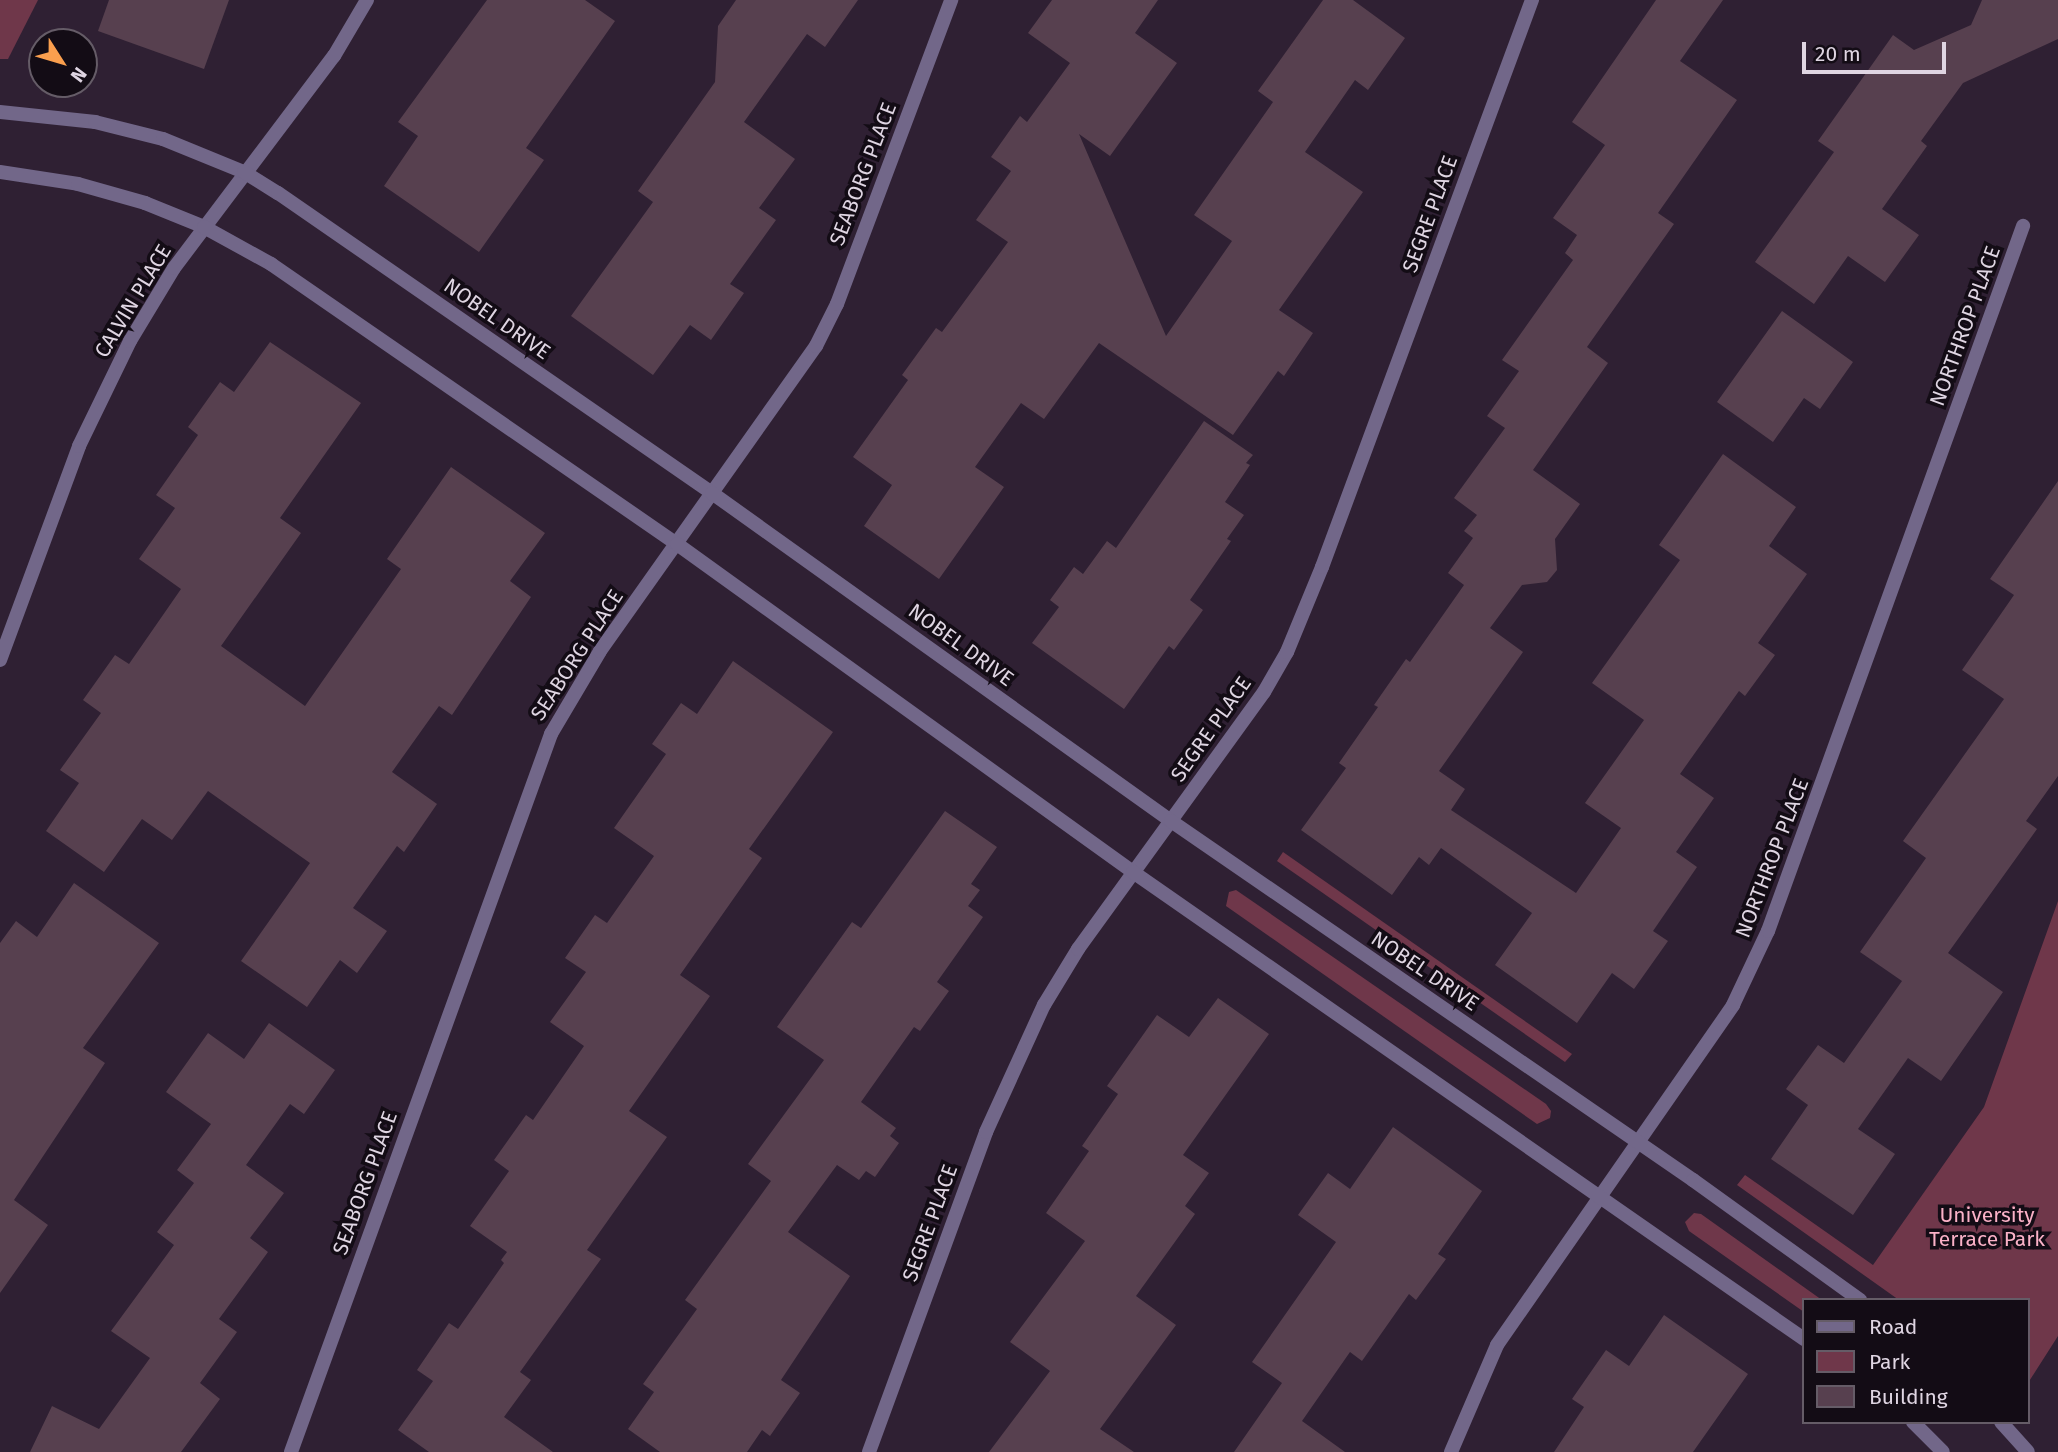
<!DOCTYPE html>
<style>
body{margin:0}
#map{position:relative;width:2058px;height:1452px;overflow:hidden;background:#2f2033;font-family:"Fira Sans",sans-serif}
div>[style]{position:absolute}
.green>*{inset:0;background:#6f374a}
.building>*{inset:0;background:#57404f}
.minor>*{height:14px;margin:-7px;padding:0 7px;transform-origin:7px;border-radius:7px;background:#726789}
.tertiary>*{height:14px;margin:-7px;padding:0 7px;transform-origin:7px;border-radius:7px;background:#726789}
span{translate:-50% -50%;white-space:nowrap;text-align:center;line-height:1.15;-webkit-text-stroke:7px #130c15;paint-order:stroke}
.street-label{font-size:21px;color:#dfd5e2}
.park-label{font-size:21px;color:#fab1c7}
.legend{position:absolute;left:1802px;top:1298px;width:228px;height:126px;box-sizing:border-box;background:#130c15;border:2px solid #655c67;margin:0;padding:9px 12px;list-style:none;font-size:21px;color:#dfd5e2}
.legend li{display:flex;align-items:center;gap:14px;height:35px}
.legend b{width:35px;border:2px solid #655c67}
.north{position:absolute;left:28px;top:28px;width:70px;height:70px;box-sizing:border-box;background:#130c15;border:2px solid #655c67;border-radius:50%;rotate:127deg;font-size:19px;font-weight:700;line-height:28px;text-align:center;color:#dfd5e2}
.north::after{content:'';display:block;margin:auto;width:24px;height:32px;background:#fa9f4e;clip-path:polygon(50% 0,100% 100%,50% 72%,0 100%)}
.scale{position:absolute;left:1802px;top:42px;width:144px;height:32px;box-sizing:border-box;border:4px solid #dfd5e2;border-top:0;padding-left:9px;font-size:21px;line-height:24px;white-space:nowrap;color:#dfd5e2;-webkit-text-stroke:5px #130c15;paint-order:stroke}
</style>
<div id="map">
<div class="green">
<i style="clip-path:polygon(0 0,38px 0,8px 59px,0 59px)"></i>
<i style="clip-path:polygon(1283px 852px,1572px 1054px,1565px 1062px,1277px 861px)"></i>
<i style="clip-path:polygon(1236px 890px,1546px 1104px,1551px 1111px,1550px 1118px,1537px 1124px,1226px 906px,1229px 892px)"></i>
<i style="clip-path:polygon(2058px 901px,2058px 1336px,2028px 1383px,2028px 1300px,1899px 1300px,1737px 1185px,1745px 1175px,1873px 1265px,1984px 1107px)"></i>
<i style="clip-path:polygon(1694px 1213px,1701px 1214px,1822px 1300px,1804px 1300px,1804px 1312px,1689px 1231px,1685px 1222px)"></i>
</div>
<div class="building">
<i style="clip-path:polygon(109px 0,229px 0,204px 69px,98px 31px)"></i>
<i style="clip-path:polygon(487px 0,585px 0,615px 21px,526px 148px,544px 160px,479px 252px,384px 186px,418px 136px,398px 122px)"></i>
<i style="clip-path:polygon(736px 0,858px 0,825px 47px,807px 34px,744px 122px,795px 159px,759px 208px,776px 220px,730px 284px,744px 293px,711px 340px,690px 325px,653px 375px,571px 316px,653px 202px,638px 191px,715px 82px,718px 26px)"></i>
<i style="clip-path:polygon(1052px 0,1158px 0,1135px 33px,1177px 63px,1110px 156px,1079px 134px,1166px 336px,1232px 241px,1194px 215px,1273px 102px,1258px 91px,1323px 0,1353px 0,1405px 38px,1368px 90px,1355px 80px,1305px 152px,1363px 192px,1279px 310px,1313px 333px,1284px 376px,1278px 371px,1233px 435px,1099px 343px,1044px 419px,1021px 403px,975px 467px,1004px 487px,939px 579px,864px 526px,892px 485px,853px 457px,908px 380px,902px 375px,936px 328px,942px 332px,1008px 242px,976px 220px,1011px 171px,991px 157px,1020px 116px,1027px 122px,1070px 63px,1028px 33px)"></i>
<i style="clip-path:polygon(1656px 0,1723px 0,1680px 61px,1737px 100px,1658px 213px,1674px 224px,1587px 347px,1608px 363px,1533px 470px,1580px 504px,1555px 539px,1557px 570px,1547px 582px,1522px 585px,1490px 628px,1523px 652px,1439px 771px,1465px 789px,1451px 810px,1576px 893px,1621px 828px,1585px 803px,1644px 720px,1592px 683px,1680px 560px,1659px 545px,1723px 454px,1796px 507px,1769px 546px,1807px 574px,1758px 643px,1775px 655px,1745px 696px,1739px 691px,1680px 774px,1714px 798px,1676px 852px,1697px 867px,1653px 931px,1668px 941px,1634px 989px,1612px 973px,1577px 1023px,1495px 965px,1532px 913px,1441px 848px,1429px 865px,1419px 857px,1392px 895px,1301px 830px,1346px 768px,1339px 763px,1378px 707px,1374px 705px,1406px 659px,1410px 662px,1464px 585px,1448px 573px,1473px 538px,1464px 531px,1477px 515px,1454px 498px,1505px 428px,1487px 416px,1519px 371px,1502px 360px,1573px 260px,1565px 253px,1577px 235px,1553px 218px,1605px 145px,1572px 122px)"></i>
<i style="clip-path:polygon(1982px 0,2058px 0,2058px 39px,1963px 83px,1921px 141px,1927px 146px,1882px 209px,1919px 235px,1885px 282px,1848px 256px,1814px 304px,1755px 262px,1834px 152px,1818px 141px,1893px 35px,1914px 50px,1971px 25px)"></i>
<i style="clip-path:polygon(1782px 311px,1853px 362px,1820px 409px,1804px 398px,1773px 442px,1717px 402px)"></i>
<i style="clip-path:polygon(270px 342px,361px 403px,280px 518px,301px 533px,221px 646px,305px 706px,401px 569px,387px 559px,451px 467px,545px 533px,510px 581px,531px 597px,452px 715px,439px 706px,392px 772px,437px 804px,404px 852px,397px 846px,353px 908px,387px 931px,357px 973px,340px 960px,307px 1007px,241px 961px,310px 863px,208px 791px,172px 840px,142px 819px,104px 872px,46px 831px,79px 783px,60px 770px,101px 713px,83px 700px,115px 655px,129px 664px,181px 589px,139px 559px,175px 508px,156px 495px,198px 435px,188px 427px,220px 382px,234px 392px)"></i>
<i style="clip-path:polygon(1204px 421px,1253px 455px,1246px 463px,1250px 465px,1225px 502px,1244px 515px,1227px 539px,1231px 541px,1190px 600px,1203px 610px,1174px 650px,1169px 646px,1124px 709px,1032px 643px,1059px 607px,1050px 600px,1074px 567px,1083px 574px,1107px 541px,1116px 548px)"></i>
<i style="clip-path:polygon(2058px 481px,2058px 776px,2026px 821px,2037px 829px,1948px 953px,2003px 992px,1941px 1081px,1908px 1058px,1858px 1129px,1895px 1154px,1853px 1215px,1771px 1159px,1808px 1105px,1786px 1089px,1818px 1045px,1844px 1063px,1902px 981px,1860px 952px,1926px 858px,1903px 841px,2004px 699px,1962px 670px,2014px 595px,1990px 579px)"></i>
<i style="clip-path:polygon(733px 661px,833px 732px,749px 849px,762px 858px,680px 975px,710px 996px,629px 1111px,667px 1137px,587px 1250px,601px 1259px,520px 1372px,531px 1380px,504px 1417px,553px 1452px,429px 1452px,398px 1430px,433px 1381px,417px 1370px,449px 1323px,458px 1329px,504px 1263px,501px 1260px,507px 1252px,470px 1226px,509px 1171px,494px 1160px,526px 1115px,533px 1120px,584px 1046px,550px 1022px,586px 972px,565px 958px,595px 915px,607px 923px,654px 856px,614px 828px,666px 754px,652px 744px,681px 703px,697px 714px)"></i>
<i style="clip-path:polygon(945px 811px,997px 847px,971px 884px,980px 890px,968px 906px,983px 917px,937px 982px,949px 991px,920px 1031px,914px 1027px,861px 1102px,896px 1128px,890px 1136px,899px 1143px,875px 1177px,866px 1171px,859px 1180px,837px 1165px,788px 1232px,850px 1276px,781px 1380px,800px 1393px,770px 1436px,762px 1430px,747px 1452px,660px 1452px,628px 1429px,654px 1392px,643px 1384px,697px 1309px,685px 1300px,771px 1181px,748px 1164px,824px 1060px,777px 1027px,852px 922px,861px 928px)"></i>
<i style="clip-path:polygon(74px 883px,159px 943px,83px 1048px,105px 1063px,14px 1200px,48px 1225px,0 1293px,0 943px,16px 921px,37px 937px)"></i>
<i style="clip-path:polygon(1218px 998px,1269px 1034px,1183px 1155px,1209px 1173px,1185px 1206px,1195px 1214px,1136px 1296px,1176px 1325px,1100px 1429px,1134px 1452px,989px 1452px,1050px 1371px,1010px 1342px,1085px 1241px,1046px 1213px,1089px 1151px,1082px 1146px,1118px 1094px,1107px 1086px,1157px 1015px,1189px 1037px)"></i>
<i style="clip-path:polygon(269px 1023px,335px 1070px,304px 1114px,290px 1104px,246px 1165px,284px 1193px,250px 1238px,268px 1252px,219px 1319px,237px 1332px,200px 1383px,220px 1399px,181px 1452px,30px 1452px,52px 1406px,99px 1429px,150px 1358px,111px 1331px,174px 1245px,157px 1232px,194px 1183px,177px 1170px,211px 1124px,166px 1092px,208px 1033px,244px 1059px)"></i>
<i style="clip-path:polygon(1393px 1127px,1482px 1191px,1438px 1254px,1446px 1259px,1416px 1300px,1409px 1294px,1362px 1361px,1350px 1352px,1302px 1421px,1345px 1452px,1234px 1452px,1282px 1383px,1252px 1362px,1336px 1242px,1298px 1215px,1328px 1173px,1350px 1189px)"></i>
<i style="clip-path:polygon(1664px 1315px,1748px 1374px,1693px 1452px,1554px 1452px,1584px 1407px,1572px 1399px,1606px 1350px,1629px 1366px)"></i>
</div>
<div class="minor">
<i style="left:0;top:660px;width:228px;rotate:-69.7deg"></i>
<i style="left:79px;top:446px;width:117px;rotate:-64.1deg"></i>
<i style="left:130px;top:341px;width:85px;rotate:-58.9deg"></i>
<i style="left:174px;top:268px;width:266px;rotate:-53deg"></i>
<i style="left:334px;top:56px;width:65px;rotate:-59.5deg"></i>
<i style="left:291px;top:1452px;width:764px;rotate:-70.09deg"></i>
<i style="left:551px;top:734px;width:96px;rotate:-59.4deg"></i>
<i style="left:600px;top:651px;width:374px;rotate:-54.7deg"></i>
<i style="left:816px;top:346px;width:47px;rotate:-63.4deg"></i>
<i style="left:837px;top:304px;width:325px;rotate:-69.4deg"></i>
<i style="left:869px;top:1452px;width:341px;rotate:-69.9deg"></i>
<i style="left:986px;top:1132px;width:140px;rotate:-65.5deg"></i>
<i style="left:1044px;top:1005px;width:66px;rotate:-58.7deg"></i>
<i style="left:1078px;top:949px;width:317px;rotate:-54.1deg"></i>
<i style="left:1264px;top:692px;width:46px;rotate:-60.1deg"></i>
<i style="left:1287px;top:652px;width:92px;rotate:-67.6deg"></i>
<i style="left:1322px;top:567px;width:605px;rotate:-69.68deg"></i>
<i style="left:1451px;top:1452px;width:116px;rotate:-66.7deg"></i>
<i style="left:1497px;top:1345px;width:414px;rotate:-55.2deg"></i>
<i style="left:1733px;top:1005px;width:82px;rotate:-64.7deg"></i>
<i style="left:1768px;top:931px;width:750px;rotate:-70.11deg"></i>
</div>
<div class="tertiary">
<i style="left:0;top:112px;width:96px;rotate:6deg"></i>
<i style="left:95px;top:122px;width:70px;rotate:14deg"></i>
<i style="left:163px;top:139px;width:87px;rotate:22.2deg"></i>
<i style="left:244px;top:172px;width:40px;rotate:32deg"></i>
<i style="left:278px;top:193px;width:528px;rotate:34.65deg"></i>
<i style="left:712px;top:493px;width:564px;rotate:35.55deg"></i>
<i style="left:1171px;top:821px;width:634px;rotate:34.52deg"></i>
<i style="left:1693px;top:1180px;width:206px;rotate:35.7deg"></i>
<i style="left:0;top:172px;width:79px;rotate:8.7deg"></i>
<i style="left:78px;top:184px;width:70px;rotate:15.8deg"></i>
<i style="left:145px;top:203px;width:64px;rotate:22.1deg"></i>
<i style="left:204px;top:227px;width:77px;rotate:28.9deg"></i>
<i style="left:271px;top:264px;width:493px;rotate:34.6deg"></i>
<i style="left:677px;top:544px;width:562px;rotate:35.73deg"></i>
<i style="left:1133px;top:872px;width:818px;rotate:34.84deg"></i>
<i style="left:1913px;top:1422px;width:42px;rotate:45deg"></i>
<i style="left:2001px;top:1422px;width:40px;rotate:48deg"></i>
</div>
<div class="street-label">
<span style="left:863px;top:174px;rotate:-69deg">SEABORG PLACE</span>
<span style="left:1430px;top:214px;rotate:-70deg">SEGRE PLACE</span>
<span style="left:133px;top:301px;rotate:-59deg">CALVIN PLACE</span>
<span style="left:497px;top:319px;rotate:35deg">NOBEL DRIVE</span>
<span style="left:1965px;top:326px;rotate:-70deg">NORTHROP PLACE</span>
<span style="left:961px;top:645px;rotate:36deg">NOBEL DRIVE</span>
<span style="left:577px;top:655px;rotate:-57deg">SEABORG PLACE</span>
<span style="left:1211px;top:729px;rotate:-55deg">SEGRE PLACE</span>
<span style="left:1772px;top:858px;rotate:-69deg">NORTHROP PLACE</span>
<span style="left:1425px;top:971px;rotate:34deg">NOBEL DRIVE</span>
<span style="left:365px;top:1183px;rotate:-70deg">SEABORG PLACE</span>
<span style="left:930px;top:1223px;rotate:-70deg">SEGRE PLACE</span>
</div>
<div class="park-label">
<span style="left:1987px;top:1227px">University<br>Terrace Park</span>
</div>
<ul class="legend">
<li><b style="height:9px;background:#726789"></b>Road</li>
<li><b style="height:19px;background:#6f374a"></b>Park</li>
<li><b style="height:19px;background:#57404f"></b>Building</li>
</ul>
<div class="north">N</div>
<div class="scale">20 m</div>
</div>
